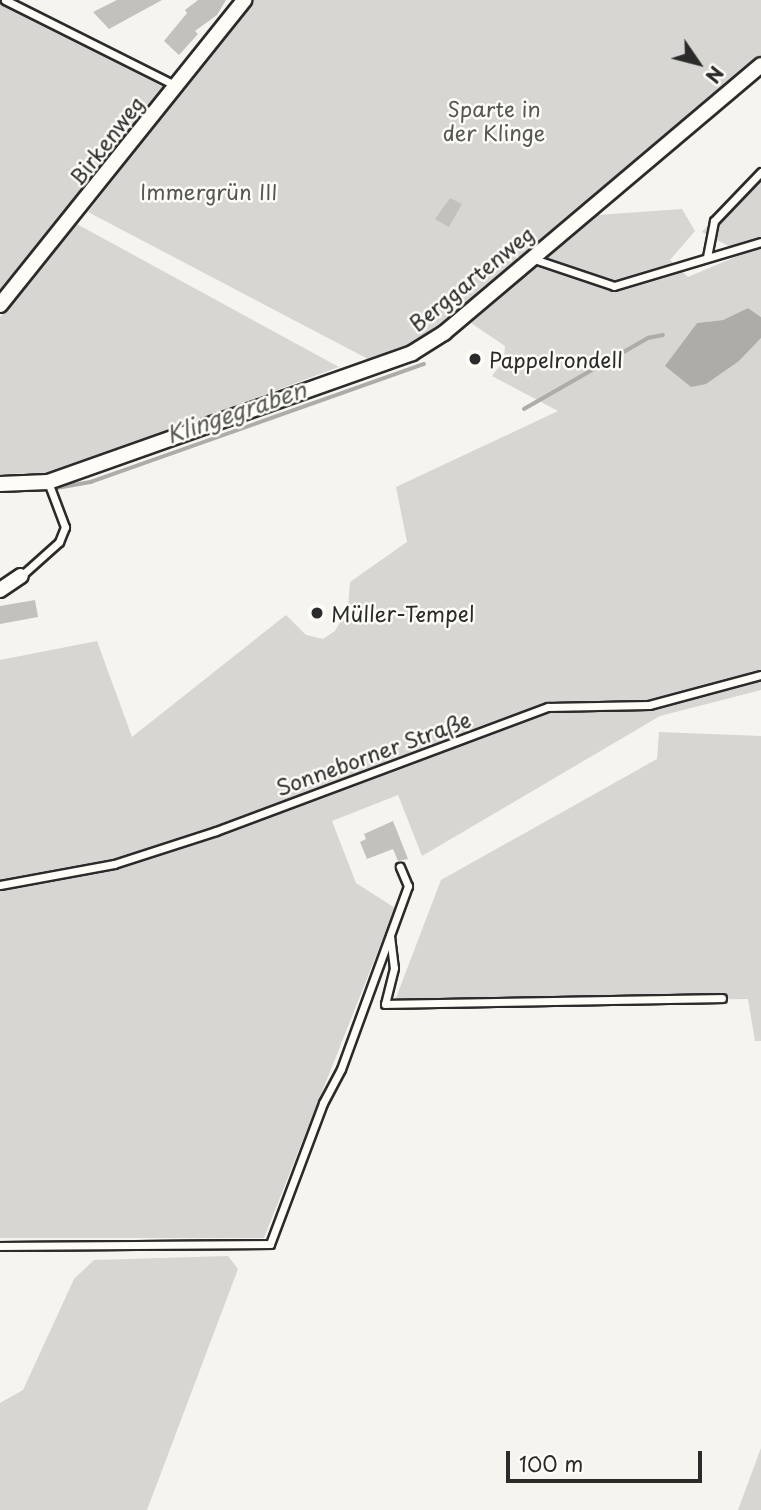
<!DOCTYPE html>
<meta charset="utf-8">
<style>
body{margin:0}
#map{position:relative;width:761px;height:1510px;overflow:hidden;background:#f5f4ef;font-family:"Playpen Sans",sans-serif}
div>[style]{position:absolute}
.green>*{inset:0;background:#d7d6d2}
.water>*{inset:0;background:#adaca9}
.stream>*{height:3.5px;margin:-1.75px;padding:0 1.75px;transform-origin:1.75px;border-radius:1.75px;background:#adaca9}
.building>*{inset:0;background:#c2c1be}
.roads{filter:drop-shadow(2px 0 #2b2b2b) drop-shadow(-2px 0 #2b2b2b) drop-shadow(0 2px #2b2b2b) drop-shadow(0 -2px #2b2b2b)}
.service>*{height:7px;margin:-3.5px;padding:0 3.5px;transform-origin:3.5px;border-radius:3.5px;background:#fdfcf7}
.minor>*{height:14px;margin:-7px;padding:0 7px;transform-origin:7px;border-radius:7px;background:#fdfcf7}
.dots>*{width:19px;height:19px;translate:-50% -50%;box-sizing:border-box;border:4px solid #fdfcf7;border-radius:50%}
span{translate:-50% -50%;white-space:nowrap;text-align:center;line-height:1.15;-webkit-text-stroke:5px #fdfcf7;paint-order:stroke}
.park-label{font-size:21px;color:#565655}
.street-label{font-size:21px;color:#2b2b2b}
.poi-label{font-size:21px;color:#2b2b2b}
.left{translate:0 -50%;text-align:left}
.water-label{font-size:23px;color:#585857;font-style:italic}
.north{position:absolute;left:663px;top:28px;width:70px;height:70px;-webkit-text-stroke:5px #fdfcf7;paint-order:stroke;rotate:125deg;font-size:19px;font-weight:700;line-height:28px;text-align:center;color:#2b2b2b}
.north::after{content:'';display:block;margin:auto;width:24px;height:32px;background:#2b2b2b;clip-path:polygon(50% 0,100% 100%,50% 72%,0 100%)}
.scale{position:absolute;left:506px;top:1451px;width:196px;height:32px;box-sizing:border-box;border:4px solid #2b2b2b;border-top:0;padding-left:9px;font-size:21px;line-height:24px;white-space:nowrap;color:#2b2b2b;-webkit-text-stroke:5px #fdfcf7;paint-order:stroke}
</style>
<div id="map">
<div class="green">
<i style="clip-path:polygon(252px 0,761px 0,761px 58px,417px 342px,368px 359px,88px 212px)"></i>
<i style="clip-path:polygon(0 3px,166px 88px,0 289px)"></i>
<i style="clip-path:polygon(761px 169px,761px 317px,748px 308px,723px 320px,697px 323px,666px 366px,691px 387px,739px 361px,761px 338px,761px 690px,660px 716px,422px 856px,398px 795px,332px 821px,356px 883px,395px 908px,264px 1238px,0 1238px,0 660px,97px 641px,132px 737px,286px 615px,306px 635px,323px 639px,335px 631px,348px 608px,350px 582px,407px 542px,396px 487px,558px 411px,492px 376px,504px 360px,505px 346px,471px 323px,597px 215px,682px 209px,695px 231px,670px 260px,688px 277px,749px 251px,734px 249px,702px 232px)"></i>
<i style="clip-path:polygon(75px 223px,339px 367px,52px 473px,0 474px,0 317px)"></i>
<i style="clip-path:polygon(659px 732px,761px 736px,761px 1041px,755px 1041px,748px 999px,394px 1003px,441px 880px,657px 759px)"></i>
<i style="clip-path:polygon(228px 1256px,238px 1269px,147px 1510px,0 1510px,0 1403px,23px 1390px,74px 1279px,94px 1260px)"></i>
<i style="clip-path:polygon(761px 1448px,761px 1510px,738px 1510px)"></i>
</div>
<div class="water">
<i style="clip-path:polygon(748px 308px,761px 317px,761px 338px,739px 361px,706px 384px,691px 387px,665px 366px,697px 323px,723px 320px)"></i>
</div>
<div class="stream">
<i style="left:524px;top:409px;width:143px;rotate:-29.8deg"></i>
<i style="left:648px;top:338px;width:15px;rotate:-11deg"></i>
<i style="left:57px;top:488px;width:35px;rotate:-10deg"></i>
<i style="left:91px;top:482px;width:353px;rotate:-19.5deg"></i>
<i style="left:31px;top:489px;width:12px;rotate:5deg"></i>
</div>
<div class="building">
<i style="clip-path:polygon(117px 0,162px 0,109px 29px,93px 12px)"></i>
<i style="clip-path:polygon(198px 0,226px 0,217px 15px,195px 31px,198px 34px,179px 55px,164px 41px,187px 13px,185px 10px)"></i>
<i style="clip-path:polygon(450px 198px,462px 204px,449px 227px,435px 219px)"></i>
<i style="clip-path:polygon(35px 600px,38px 617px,0 624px,0 606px)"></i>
<i style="clip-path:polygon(393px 821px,408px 859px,398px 861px,393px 849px,367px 859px,360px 842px,366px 839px,364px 834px)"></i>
</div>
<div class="roads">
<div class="service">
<i style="left:5px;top:0;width:190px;rotate:26.6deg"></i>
<i style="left:707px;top:257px;width:37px;rotate:-79deg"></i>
<i style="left:714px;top:221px;width:68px;rotate:-46.2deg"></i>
<i style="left:534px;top:259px;width:84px;rotate:18.6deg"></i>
<i style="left:614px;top:286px;width:153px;rotate:-16.7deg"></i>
<i style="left:21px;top:576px;width:51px;rotate:-41.8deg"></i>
<i style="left:59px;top:542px;width:16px;rotate:-68deg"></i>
<i style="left:65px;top:527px;width:48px;rotate:-110.7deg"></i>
<i style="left:0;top:885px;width:116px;rotate:-10.4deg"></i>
<i style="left:114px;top:864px;width:107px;rotate:-17.9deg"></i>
<i style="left:216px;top:831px;width:354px;rotate:-20.5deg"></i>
<i style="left:548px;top:707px;width:101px;rotate:-1.1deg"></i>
<i style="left:649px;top:705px;width:116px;rotate:-15deg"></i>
<i style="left:390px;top:936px;width:32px;rotate:83deg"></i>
<i style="left:394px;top:968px;width:37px;rotate:104deg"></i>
<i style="left:385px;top:1004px;width:337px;rotate:-1deg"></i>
<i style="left:0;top:1246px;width:270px;rotate:-0.4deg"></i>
<i style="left:270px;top:1244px;width:151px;rotate:-69.4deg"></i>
<i style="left:323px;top:1103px;width:38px;rotate:-62deg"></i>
<i style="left:341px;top:1069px;width:195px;rotate:-69.9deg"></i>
<i style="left:408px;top:886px;width:21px;rotate:-113deg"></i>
</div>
<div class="minor">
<i style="left:0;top:305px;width:391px;rotate:-51.3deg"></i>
<i style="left:0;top:484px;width:48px;rotate:-2.4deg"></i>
<i style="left:48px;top:482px;width:386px;rotate:-19.5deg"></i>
<i style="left:412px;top:353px;width:38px;rotate:-32deg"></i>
<i style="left:444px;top:333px;width:415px;rotate:-40.2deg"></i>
<i style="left:0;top:590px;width:25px;rotate:-34deg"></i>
</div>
</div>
<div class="dots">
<i style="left:475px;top:359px;background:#2b2b2b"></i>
<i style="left:317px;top:613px;background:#2b2b2b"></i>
</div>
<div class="park-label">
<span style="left:494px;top:120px">Sparte in<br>der Klinge</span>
<span style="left:209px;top:191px">Immergrün III</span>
</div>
<div class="street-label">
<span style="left:106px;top:140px;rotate:-52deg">Birkenweg</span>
<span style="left:471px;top:278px;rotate:-39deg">Berggartenweg</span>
<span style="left:373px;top:753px;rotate:-20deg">Sonneborner Straße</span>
</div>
<div class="poi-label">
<span class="left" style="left:489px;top:359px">Pappelrondell</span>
<span class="left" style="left:331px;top:613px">Müller-Tempel</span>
</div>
<div class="water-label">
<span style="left:236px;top:412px;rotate:-19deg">Klingegraben</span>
</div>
<div class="north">N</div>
<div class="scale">100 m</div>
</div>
